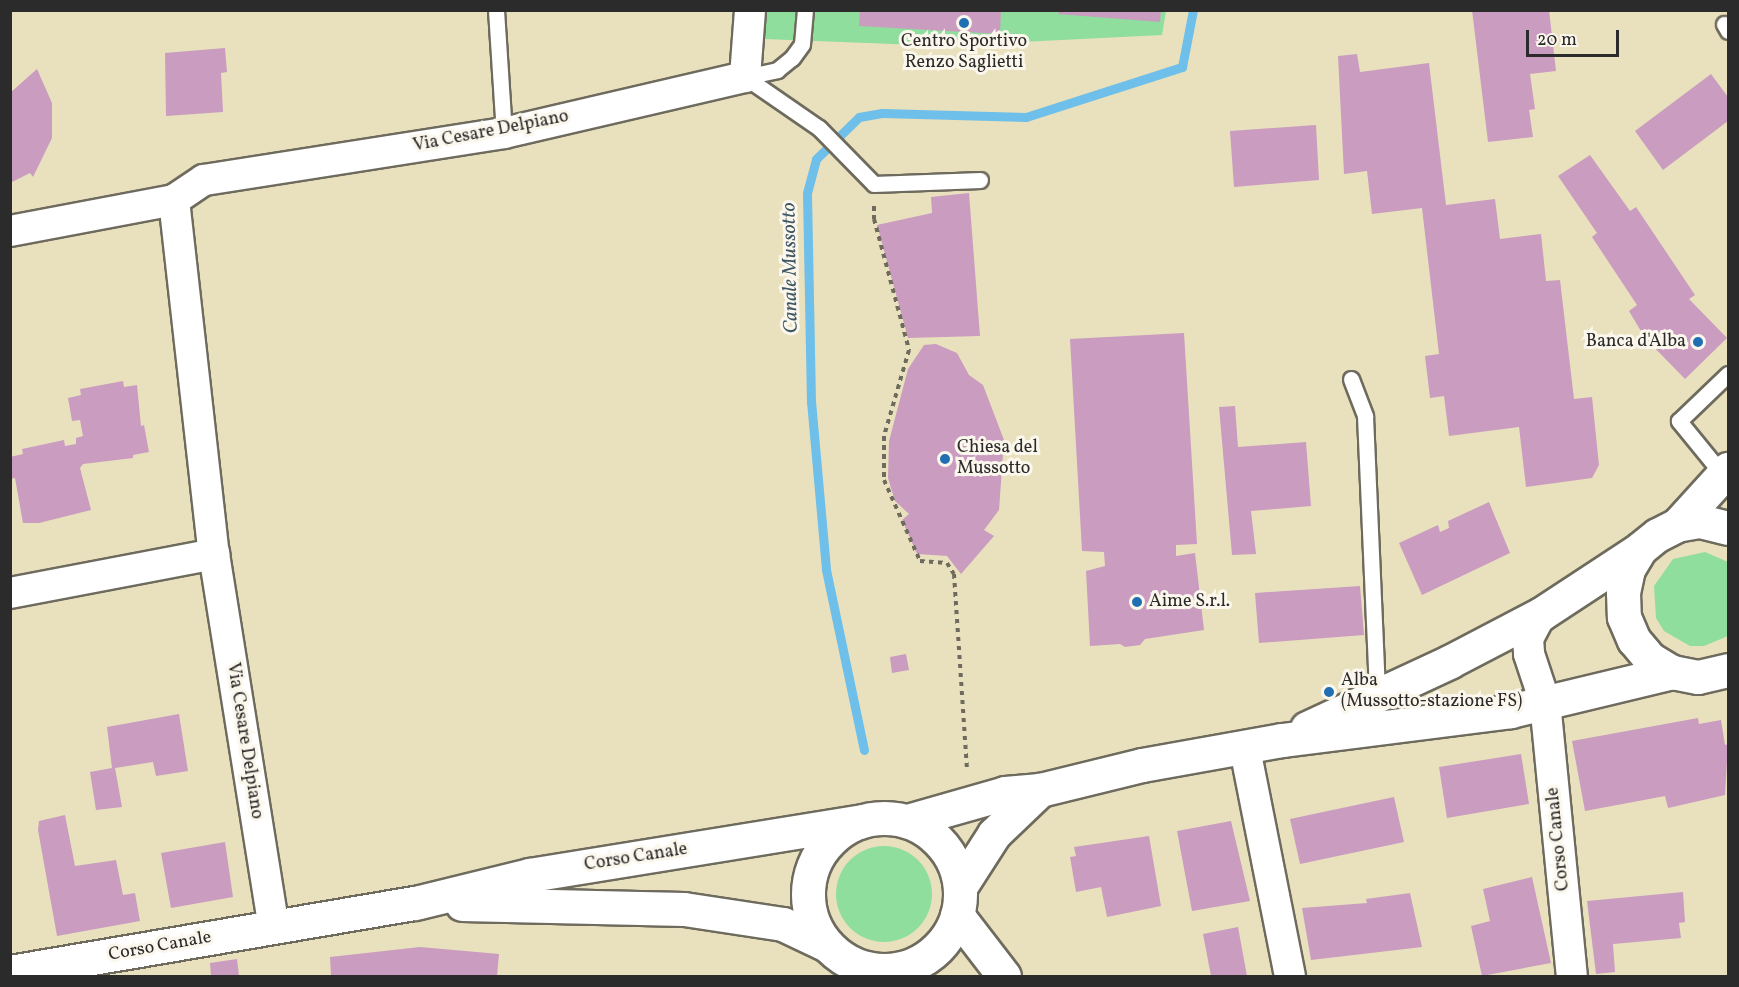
<!DOCTYPE html>
<style>
body{margin:0}
#map{position:relative;width:1739px;height:987px;overflow:hidden;background:#e9e1bd;font-family:Vollkorn,serif}
div>[style]{position:absolute}
.green>*{inset:0;background:#8fde9d}
.round{border-radius:50%}
.stream>*{height:9px;margin:-4.5px;padding:0 4.5px;transform-origin:4.5px;border-radius:4.5px;background:#6ebfe9}
.building>*{inset:0;background:#c99cc0}
.path>*{height:4px;margin-top:-2px;transform-origin:0;background:repeating-linear-gradient(90deg,#6e6b5e 0 4.5px,transparent 0 9px)}
.roads{filter:drop-shadow(2px 0 #6e6b5e) drop-shadow(-2px 0 #6e6b5e) drop-shadow(0 2px #6e6b5e) drop-shadow(0 -2px #6e6b5e)}
.service>*{height:15px;margin:-7.5px;padding:0 7.5px;transform-origin:7.5px;border-radius:7.5px;background:#fff}
.minor>*{height:30px;margin:-15px;padding:0 15px;transform-origin:15px;border-radius:15px;background:#fff}
.primary>*{height:33px;margin:-16.5px;padding:0 16.5px;transform-origin:16.5px;border-radius:16.5px;background:#fff}
.primary>.ring{margin:-16.5px;padding:0;box-sizing:content-box;background:none;border:33px solid #fff;border-radius:50%}
.dots>*{width:16px;height:16px;translate:-50% -50%;box-sizing:border-box;border:3px solid #fbf7ec;border-radius:50%}
span{translate:-50% -50%;white-space:nowrap;text-align:center;line-height:1.15;-webkit-text-stroke:6px #fbf7ec;paint-order:stroke}
.poi-label{font-size:18px;color:#2b2b2b}
.right{translate:-100% -50%;text-align:right}
.left{translate:0 -50%;text-align:left}
.street-label{font-size:18px;color:#2b2b2b}
.water-label{font-size:20px;color:#3f5764;font-style:italic}
.frame{position:absolute;inset:0;border:12px solid #2b2b2b;pointer-events:none}
.scale{position:absolute;left:1526px;top:30px;width:93px;height:27px;box-sizing:border-box;border:3px solid #2b2b2b;border-top:0;padding-left:8px;font-size:18px;line-height:21px;white-space:nowrap;color:#2b2b2b;-webkit-text-stroke:4px #fbf7ec;paint-order:stroke}
</style>
<div id="map">
<div class="green">
<i style="clip-path:polygon(765px 11px,1166px 11px,1162px 35px,944px 46px,764px 39px)"></i>
<i style="clip-path:polygon(1705px 552px,1728px 562px,1728px 636px,1704px 646px,1690px 646px,1664px 631px,1656px 618px,1654px 586px,1673px 559px)"></i>
<i class="round" style="left:836px;top:846px;width:96px;height:96px"></i>
</div>
<div class="stream">
<i style="left:864px;top:750px;width:185px;rotate:-101.9deg"></i>
<i style="left:826px;top:569px;width:168px;rotate:-95.1deg"></i>
<i style="left:811px;top:402px;width:209px;rotate:-91.1deg"></i>
<i style="left:807px;top:193px;width:35px;rotate:-75deg"></i>
<i style="left:816px;top:159px;width:60px;rotate:-44.3deg"></i>
<i style="left:859px;top:117px;width:23px;rotate:-10deg"></i>
<i style="left:882px;top:113px;width:144px;rotate:1.6deg"></i>
<i style="left:1026px;top:117px;width:164px;rotate:-17.8deg"></i>
<i style="left:1182px;top:67px;width:58px;rotate:-79.1deg"></i>
</div>
<div class="building">
<i style="clip-path:polygon(860px 10px,1001px 10px,1000px 34px,859px 26px)"></i>
<i style="clip-path:polygon(1059px 10px,1161px 10px,1160px 22px,1058px 14px)"></i>
<i style="clip-path:polygon(1472px 10px,1549px 10px,1556px 71px,1530px 74px,1535px 109px,1529px 110px,1533px 137px,1488px 142px)"></i>
<i style="clip-path:polygon(225px 48px,227px 72px,221px 73px,223px 112px,166px 116px,165px 53px)"></i>
<i style="clip-path:polygon(1357px 54px,1360px 72px,1429px 63px,1446px 205px,1495px 199px,1500px 239px,1541px 234px,1546px 281px,1560px 280px,1574px 399px,1592px 397px,1599px 465px,1592px 478px,1526px 487px,1519px 427px,1449px 436px,1444px 396px,1430px 398px,1425px 356px,1439px 354px,1422px 208px,1372px 214px,1367px 171px,1344px 174px,1338px 56px)"></i>
<i style="clip-path:polygon(37px 69px,52px 103px,52px 138px,33px 177px,30px 173px,10px 183px,10px 93px)"></i>
<i style="clip-path:polygon(1711px 74px,1728px 97px,1728px 121px,1663px 170px,1635px 131px)"></i>
<i style="clip-path:polygon(1316px 125px,1319px 180px,1234px 187px,1230px 131px)"></i>
<i style="clip-path:polygon(1590px 155px,1630px 211px,1636px 207px,1695px 295px,1689px 299px,1727px 338px,1685px 379px,1645px 338px,1629px 311px,1637px 305px,1592px 237px,1597px 233px,1558px 176px)"></i>
<i style="clip-path:polygon(969px 193px,980px 336px,908px 338px,877px 225px,932px 213px,931px 197px)"></i>
<i style="clip-path:polygon(1184px 333px,1197px 544px,1176px 545px,1176px 556px,1195px 553px,1204px 630px,1145px 639px,1140px 645px,1125px 647px,1120px 644px,1090px 646px,1086px 571px,1105px 566px,1104px 552px,1082px 551px,1070px 339px)"></i>
<i style="clip-path:polygon(936px 344px,957px 353px,969px 375px,983px 385px,1004px 440px,999px 510px,984px 530px,994px 536px,961px 574px,947px 556px,917px 554px,902px 520px,909px 514px,895px 501px,888px 478px,889px 441px,908px 369px,924px 345px)"></i>
<i style="clip-path:polygon(123px 381px,124px 387px,137px 385px,141px 426px,144px 425px,149px 452px,133px 455px,133px 458px,83px 464px,80px 468px,91px 510px,39px 523px,23px 523px,15px 478px,10px 479px,10px 457px,23px 454px,22px 449px,64px 440px,65px 446px,76px 444px,76px 438px,83px 436px,80px 420px,72px 421px,68px 398px,81px 395px,80px 389px)"></i>
<i style="clip-path:polygon(1235px 406px,1238px 447px,1306px 442px,1311px 506px,1251px 511px,1256px 554px,1232px 555px,1219px 407px)"></i>
<i style="clip-path:polygon(1489px 502px,1510px 553px,1422px 595px,1399px 543px,1438px 525px,1440px 532px,1449px 528px,1448px 521px)"></i>
<i style="clip-path:polygon(1360px 586px,1364px 635px,1259px 643px,1255px 593px)"></i>
<i style="clip-path:polygon(906px 654px,909px 670px,892px 673px,890px 657px)"></i>
<i style="clip-path:polygon(179px 714px,188px 771px,156px 776px,153px 762px,115px 768px,122px 807px,96px 810px,90px 772px,112px 768px,107px 727px)"></i>
<i style="clip-path:polygon(1698px 718px,1699px 724px,1721px 720px,1725px 745px,1728px 744px,1725px 795px,1668px 808px,1665px 796px,1585px 811px,1572px 741px)"></i>
<i style="clip-path:polygon(1521px 754px,1529px 804px,1447px 818px,1439px 767px)"></i>
<i style="clip-path:polygon(1394px 797px,1404px 842px,1300px 864px,1290px 819px)"></i>
<i style="clip-path:polygon(65px 815px,75px 866px,116px 860px,123px 895px,135px 893px,140px 921px,57px 936px,38px 830px,39px 821px)"></i>
<i style="clip-path:polygon(1231px 821px,1250px 901px,1192px 911px,1177px 831px)"></i>
<i style="clip-path:polygon(1149px 836px,1161px 906px,1107px 917px,1101px 887px,1076px 892px,1070px 857px,1076px 856px,1074px 847px)"></i>
<i style="clip-path:polygon(225px 842px,233px 897px,171px 908px,161px 853px)"></i>
<i style="clip-path:polygon(1532px 877px,1551px 963px,1482px 976px,1471px 926px,1490px 921px,1483px 889px)"></i>
<i style="clip-path:polygon(1683px 892px,1685px 922px,1679px 923px,1681px 938px,1613px 944px,1615px 972px,1596px 974px,1587px 901px)"></i>
<i style="clip-path:polygon(1410px 893px,1422px 947px,1311px 960px,1302px 908px,1367px 903px,1366px 899px)"></i>
<i style="clip-path:polygon(1238px 927px,1247px 976px,1211px 976px,1203px 934px)"></i>
<i style="clip-path:polygon(420px 947px,499px 954px,497px 976px,331px 976px,330px 957px)"></i>
<i style="clip-path:polygon(237px 959px,239px 976px,211px 976px,210px 963px)"></i>
</div>
<div class="path">
<i style="left:874px;top:206px;width:13px;rotate:90deg"></i>
<i style="left:874px;top:219px;width:136px;rotate:75deg"></i>
<i style="left:909px;top:350px;width:90px;rotate:106.2deg"></i>
<i style="left:884px;top:436px;width:44px;rotate:90deg"></i>
<i style="left:884px;top:480px;width:89px;rotate:66deg"></i>
<i style="left:920px;top:561px;width:27px;rotate:4deg"></i>
<i style="left:947px;top:563px;width:13px;rotate:58deg"></i>
<i style="left:954px;top:574px;width:196px;rotate:86.2deg"></i>
</div>
<div class="roads">
<div class="service">
<i style="left:496px;top:10px;width:123px;rotate:86.3deg"></i>
<i style="left:1724px;top:24px;width:8px;rotate:60deg"></i>
<i style="left:745px;top:77px;width:90px;rotate:34.6deg"></i>
<i style="left:819px;top:128px;width:78px;rotate:45.5deg"></i>
<i style="left:874px;top:184px;width:106px;rotate:-2.2deg"></i>
<i style="left:745px;top:77px;width:33px;rotate:-12deg"></i>
<i style="left:777px;top:70px;width:19px;rotate:-39deg"></i>
<i style="left:792px;top:58px;width:17px;rotate:-54deg"></i>
<i style="left:802px;top:44px;width:34px;rotate:-85deg"></i>
<i style="left:1351px;top:379px;width:40px;rotate:69deg"></i>
<i style="left:1365px;top:416px;width:279px;rotate:87.5deg"></i>
<i style="left:1723px;top:475px;width:70px;rotate:-129.2deg"></i>
<i style="left:1679px;top:421px;width:68px;rotate:-43.8deg"></i>
</div>
<div class="minor">
<i style="left:174px;top:200px;width:356px;rotate:83.6deg"></i>
<i style="left:214px;top:554px;width:379px;rotate:80.9deg"></i>
<i style="left:10px;top:231px;width:167px;rotate:-10.7deg"></i>
<i style="left:174px;top:200px;width:36px;rotate:-34deg"></i>
<i style="left:204px;top:180px;width:304px;rotate:-8.9deg"></i>
<i style="left:504px;top:133px;width:247px;rotate:-13.1deg"></i>
<i style="left:745px;top:77px;width:67px;rotate:-85.7deg"></i>
<i style="left:10px;top:593px;width:208px;rotate:-10.8deg"></i>
<i style="left:1541px;top:614px;width:27px;rotate:118deg"></i>
<i style="left:1528px;top:638px;width:16px;rotate:86deg"></i>
<i style="left:1529px;top:654px;width:51px;rotate:71.6deg"></i>
<i style="left:1545px;top:702px;width:275px;rotate:84.4deg"></i>
<i style="left:1245px;top:749px;width:231px;rotate:78.8deg"></i>
</div>
<div class="primary">
<i style="left:1677px;top:525px;width:76px;rotate:-47.7deg"></i>
<i style="left:1728px;top:528px;width:30px;rotate:-166deg"></i>
<i style="left:1699px;top:521px;width:22px;rotate:170deg"></i>
<i style="left:1677px;top:525px;width:22px;rotate:153deg"></i>
<i style="left:1657px;top:535px;width:22px;rotate:141deg"></i>
<i style="left:1640px;top:549px;width:23px;rotate:121deg"></i>
<i style="left:1628px;top:569px;width:24px;rotate:102deg"></i>
<i style="left:1623px;top:592px;width:25px;rotate:88deg"></i>
<i style="left:1624px;top:617px;width:25px;rotate:67deg"></i>
<i style="left:1634px;top:640px;width:25px;rotate:50deg"></i>
<i style="left:1650px;top:659px;width:26px;rotate:31deg"></i>
<i style="left:1672px;top:672px;width:26px;rotate:11deg"></i>
<i style="left:1698px;top:677px;width:31px;rotate:-13deg"></i>
<i style="left:1307px;top:728px;width:157px;rotate:-24.9deg"></i>
<i style="left:1449px;top:662px;width:104px;rotate:-27.6deg"></i>
<i style="left:1541px;top:614px;width:118px;rotate:-33.3deg"></i>
<i class="ring" style="left:808px;top:818px;width:119px;height:119px"></i>
<i style="left:907px;top:821px;width:102px;rotate:-15.9deg"></i>
<i style="left:1005px;top:793px;width:35px;rotate:-5deg"></i>
<i style="left:1040px;top:790px;width:105px;rotate:-13.8deg"></i>
<i style="left:1142px;top:765px;width:142px;rotate:-10.1deg"></i>
<i style="left:1282px;top:740px;width:230px;rotate:-7.2deg"></i>
<i style="left:1510px;top:711px;width:167px;rotate:-13.5deg"></i>
<i style="left:960px;top:887px;width:63px;rotate:-57.3deg"></i>
<i style="left:994px;top:834px;width:64px;rotate:-43.7deg"></i>
<i style="left:462px;top:904px;width:222px;rotate:1.3deg"></i>
<i style="left:684px;top:909px;width:100px;rotate:8.6deg"></i>
<i style="left:783px;top:924px;width:49px;rotate:25.5deg"></i>
<i style="left:957px;top:915px;width:77px;rotate:52.4deg"></i>
<i style="left:10px;top:972px;width:411px;rotate:-9.7deg"></i>
<i style="left:415px;top:903px;width:118px;rotate:-13.7deg"></i>
<i style="left:530px;top:875px;width:333px;rotate:-9.2deg"></i>
</div>
</div>
<div class="dots">
<i style="left:964px;top:23px;background:#1f6fb2"></i>
<i style="left:1698px;top:342px;background:#1f6fb2"></i>
<i style="left:945px;top:459px;background:#1f6fb2"></i>
<i style="left:1137px;top:602px;background:#1f6fb2"></i>
<i style="left:1329px;top:692px;background:#1f6fb2"></i>
</div>
<div class="poi-label">
<span style="left:964px;top:53px">Centro Sportivo<br>Renzo Saglietti</span>
<span class="right" style="left:1686px;top:342px">Banca d'Alba</span>
<span class="left" style="left:957px;top:459px">Chiesa del<br>Mussotto</span>
<span class="left" style="left:1149px;top:602px">Aime S.r.l.</span>
<span class="left" style="left:1341px;top:692px">Alba<br>(Mussotto-stazione FS)</span>
</div>
<div class="street-label">
<span style="left:491px;top:132px;rotate:-11deg">Via Cesare Delpiano</span>
<span style="left:244px;top:741px;rotate:81deg">Via Cesare Delpiano</span>
<span style="left:1559px;top:839px;rotate:-96deg">Corso Canale</span>
<span style="left:636px;top:858px;rotate:-9deg">Corso Canale</span>
<span style="left:160px;top:947px;rotate:-10deg">Corso Canale</span>
</div>
<div class="water-label">
<span style="left:791px;top:268px;rotate:-91deg">Canale Mussotto</span>
</div>
<div class="frame"></div>
<div class="scale">20 m</div>
</div>
